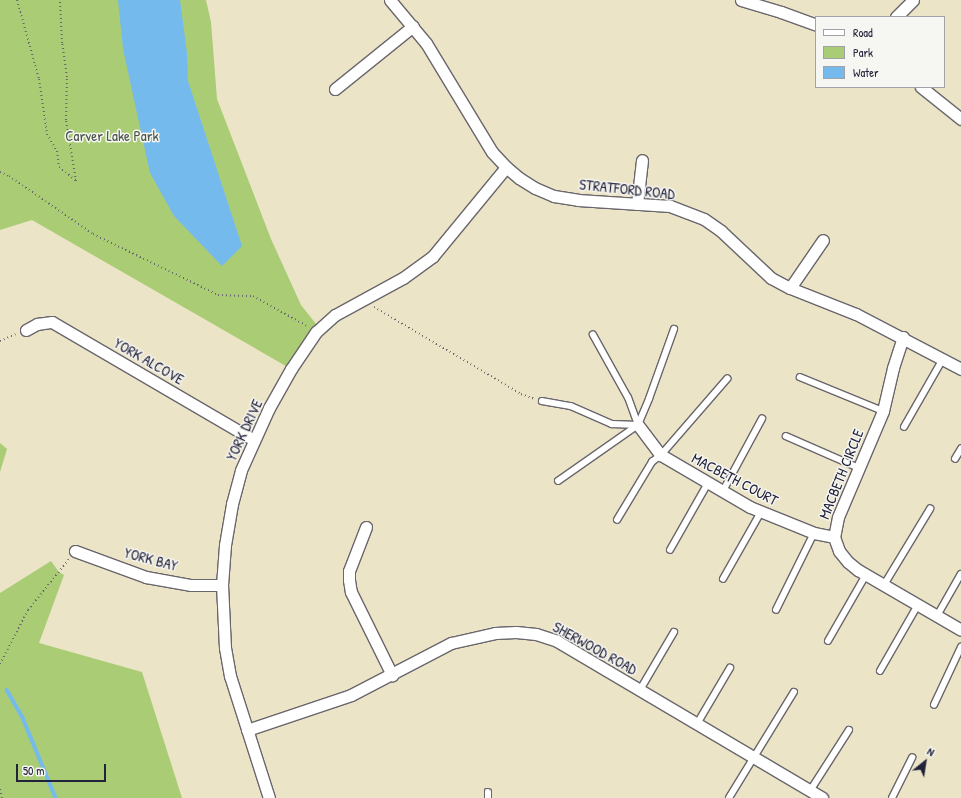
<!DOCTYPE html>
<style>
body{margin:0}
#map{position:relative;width:961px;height:798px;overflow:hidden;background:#ece4c7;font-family:"Patrick Hand",sans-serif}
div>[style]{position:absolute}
.green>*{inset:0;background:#aacc75}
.water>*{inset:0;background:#75baec}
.stream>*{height:3.5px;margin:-1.75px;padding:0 1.75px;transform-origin:1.75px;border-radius:1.75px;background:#75baec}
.path>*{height:2px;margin-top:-1px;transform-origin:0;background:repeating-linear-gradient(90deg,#69666c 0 1px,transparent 0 4px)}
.roads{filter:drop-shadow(1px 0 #69666c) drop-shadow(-1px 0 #69666c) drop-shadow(0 1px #69666c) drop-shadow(0 -1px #69666c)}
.lane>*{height:5.5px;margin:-2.75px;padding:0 2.75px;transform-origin:2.75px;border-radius:2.75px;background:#fff}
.street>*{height:11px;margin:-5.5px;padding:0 5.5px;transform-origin:5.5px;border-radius:5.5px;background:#fff}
span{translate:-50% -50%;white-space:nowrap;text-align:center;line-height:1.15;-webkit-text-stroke:3px #f6f6f2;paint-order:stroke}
.park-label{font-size:15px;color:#4b554c}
.street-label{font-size:15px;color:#22223b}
.legend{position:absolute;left:815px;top:16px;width:130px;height:72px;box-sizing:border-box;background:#f6f6f2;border:1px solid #a1a1a9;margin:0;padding:5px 7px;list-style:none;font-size:12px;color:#22223b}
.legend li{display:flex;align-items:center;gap:8px;height:20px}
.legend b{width:20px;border:1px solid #a1a1a9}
.north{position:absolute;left:905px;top:742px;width:40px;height:40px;-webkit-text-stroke:3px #f6f6f2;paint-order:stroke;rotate:30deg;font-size:11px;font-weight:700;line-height:16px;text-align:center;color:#22223b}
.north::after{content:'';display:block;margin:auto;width:14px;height:18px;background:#22223b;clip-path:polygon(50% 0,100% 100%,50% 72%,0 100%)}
.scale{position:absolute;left:16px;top:764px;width:90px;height:18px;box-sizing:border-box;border:2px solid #22223b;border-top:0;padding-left:5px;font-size:12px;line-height:14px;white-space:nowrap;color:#22223b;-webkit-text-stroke:3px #f6f6f2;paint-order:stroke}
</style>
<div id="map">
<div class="green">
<i style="clip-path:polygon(0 0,206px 0,211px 22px,217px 99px,271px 239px,301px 305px,320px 329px,291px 369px,32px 220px,0 230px)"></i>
<i style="clip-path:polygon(0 443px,7px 449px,0 472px)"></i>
<i style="clip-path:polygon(51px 561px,59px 572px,64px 575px,39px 643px,142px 672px,182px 798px,0 798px,0 593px)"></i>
</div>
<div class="water">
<i style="clip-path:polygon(118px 0,180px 0,187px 53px,188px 81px,242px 246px,222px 266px,174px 216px,150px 173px,123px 49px)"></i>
</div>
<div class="stream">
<i style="left:7px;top:690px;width:32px;rotate:60deg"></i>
<i style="left:23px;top:718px;width:87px;rotate:67.6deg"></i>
</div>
<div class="path">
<i style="left:17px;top:0;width:82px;rotate:74.4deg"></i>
<i style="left:39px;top:79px;width:56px;rotate:81.7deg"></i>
<i style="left:47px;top:134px;width:20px;rotate:60deg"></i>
<i style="left:57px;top:151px;width:16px;rotate:83deg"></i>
<i style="left:59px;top:167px;width:22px;rotate:39deg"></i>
<i style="left:76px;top:181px;width:62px;rotate:-99.3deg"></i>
<i style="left:66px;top:120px;width:43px;rotate:-88.7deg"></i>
<i style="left:67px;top:77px;width:34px;rotate:-98deg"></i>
<i style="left:62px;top:43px;width:43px;rotate:-92.7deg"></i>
<i style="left:0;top:172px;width:10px;rotate:24deg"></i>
<i style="left:9px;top:176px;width:102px;rotate:34.6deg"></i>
<i style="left:93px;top:234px;width:139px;rotate:26deg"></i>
<i style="left:218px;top:295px;width:35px;rotate:2deg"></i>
<i style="left:253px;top:296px;width:62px;rotate:29.1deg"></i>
<i style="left:374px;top:307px;width:171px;rotate:30.6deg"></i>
<i style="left:521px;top:394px;width:15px;rotate:20deg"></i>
<i style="left:0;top:341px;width:17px;rotate:-24deg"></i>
<i style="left:0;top:664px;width:61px;rotate:-62.6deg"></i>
<i style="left:28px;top:610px;width:65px;rotate:-51.2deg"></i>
<i style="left:0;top:789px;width:9px;rotate:77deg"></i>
</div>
<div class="roads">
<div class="lane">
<i style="left:800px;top:377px;width:90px;rotate:22.3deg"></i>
<i style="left:542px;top:401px;width:29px;rotate:10deg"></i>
<i style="left:571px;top:406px;width:45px;rotate:23.7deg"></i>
<i style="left:612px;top:424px;width:26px;rotate:2deg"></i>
<i style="left:638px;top:425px;width:29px;rotate:-110deg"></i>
<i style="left:628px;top:398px;width:72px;rotate:-119.1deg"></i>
<i style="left:904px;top:427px;width:78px;rotate:-60.2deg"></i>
<i style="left:786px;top:436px;width:80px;rotate:23.7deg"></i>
<i style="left:955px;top:459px;width:12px;rotate:-59deg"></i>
<i style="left:558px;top:481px;width:98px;rotate:-35deg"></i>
<i style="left:638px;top:425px;width:28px;rotate:-67deg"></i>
<i style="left:649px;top:399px;width:74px;rotate:-70.3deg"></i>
<i style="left:723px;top:491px;width:82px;rotate:-61.6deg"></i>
<i style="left:617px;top:520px;width:68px;rotate:-58.9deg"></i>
<i style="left:652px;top:462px;width:11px;rotate:-38deg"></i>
<i style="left:661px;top:455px;width:101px;rotate:-49deg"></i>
<i style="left:670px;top:550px;width:77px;rotate:-60.4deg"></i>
<i style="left:723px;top:579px;width:77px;rotate:-60.4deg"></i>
<i style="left:884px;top:585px;width:89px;rotate:-58.8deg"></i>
<i style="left:776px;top:610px;width:86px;rotate:-63.7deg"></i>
<i style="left:937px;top:616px;width:48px;rotate:-60.3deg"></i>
<i style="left:828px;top:641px;width:76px;rotate:-60.1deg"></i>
<i style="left:880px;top:671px;width:76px;rotate:-60.1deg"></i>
<i style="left:640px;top:690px;width:67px;rotate:-59.6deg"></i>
<i style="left:934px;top:705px;width:64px;rotate:-65deg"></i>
<i style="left:697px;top:724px;width:65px;rotate:-59.5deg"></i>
<i style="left:810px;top:791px;width:72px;rotate:-57.4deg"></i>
<i style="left:488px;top:792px;width:6px;rotate:90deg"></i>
<i style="left:729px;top:798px;width:124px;rotate:-58.5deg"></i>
<i style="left:892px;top:798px;width:45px;rotate:-63.4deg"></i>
</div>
<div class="street">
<i style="left:390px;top:0;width:56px;rotate:50.1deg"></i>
<i style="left:426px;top:43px;width:127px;rotate:58.8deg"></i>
<i style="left:492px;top:152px;width:21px;rotate:47deg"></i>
<i style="left:506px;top:167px;width:17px;rotate:40deg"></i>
<i style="left:519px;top:178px;width:19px;rotate:32deg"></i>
<i style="left:535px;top:188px;width:21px;rotate:23deg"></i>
<i style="left:554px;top:196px;width:24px;rotate:9deg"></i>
<i style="left:578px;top:200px;width:92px;rotate:3.7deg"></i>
<i style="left:670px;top:206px;width:36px;rotate:21deg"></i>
<i style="left:704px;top:219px;width:21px;rotate:35deg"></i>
<i style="left:721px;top:231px;width:69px;rotate:43.2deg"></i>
<i style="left:771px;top:278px;width:21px;rotate:28deg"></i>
<i style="left:790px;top:288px;width:71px;rotate:21.5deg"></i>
<i style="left:856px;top:314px;width:119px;rotate:27.6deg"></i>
<i style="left:741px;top:0;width:42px;rotate:16.7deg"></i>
<i style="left:781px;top:12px;width:37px;rotate:20deg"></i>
<i style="left:896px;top:17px;width:24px;rotate:-45deg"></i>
<i style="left:921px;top:87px;width:51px;rotate:38.7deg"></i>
<i style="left:335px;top:89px;width:100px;rotate:-38.9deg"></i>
<i style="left:637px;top:204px;width:44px;rotate:-83.5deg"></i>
<i style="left:790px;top:288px;width:58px;rotate:-55.5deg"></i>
<i style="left:26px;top:330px;width:13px;rotate:-29deg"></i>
<i style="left:37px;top:324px;width:15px;rotate:-8deg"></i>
<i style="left:52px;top:322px;width:234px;rotate:30.3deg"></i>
<i style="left:903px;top:337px;width:33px;rotate:108deg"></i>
<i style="left:893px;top:368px;width:44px;rotate:103.1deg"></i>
<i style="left:883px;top:411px;width:115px;rotate:113deg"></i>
<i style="left:838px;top:517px;width:20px;rotate:101deg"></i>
<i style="left:834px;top:537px;width:15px;rotate:70deg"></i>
<i style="left:839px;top:551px;width:14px;rotate:51deg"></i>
<i style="left:848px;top:562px;width:13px;rotate:39deg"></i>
<i style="left:858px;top:570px;width:119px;rotate:30.2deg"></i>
<i style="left:638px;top:425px;width:38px;rotate:53deg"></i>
<i style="left:661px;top:455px;width:103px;rotate:30.3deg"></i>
<i style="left:750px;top:507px;width:69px;rotate:22.1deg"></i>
<i style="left:814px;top:533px;width:20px;rotate:11deg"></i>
<i style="left:366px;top:527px;width:47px;rotate:111.1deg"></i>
<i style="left:349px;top:571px;width:9px;rotate:90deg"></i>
<i style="left:349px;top:580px;width:12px;rotate:81deg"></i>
<i style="left:351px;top:592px;width:93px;rotate:63.7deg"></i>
<i style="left:75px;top:551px;width:76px;rotate:20.1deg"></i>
<i style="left:146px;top:577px;width:46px;rotate:10.1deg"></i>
<i style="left:191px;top:585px;width:31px"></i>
<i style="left:247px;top:730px;width:110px;rotate:-18.6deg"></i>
<i style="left:351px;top:695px;width:113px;rotate:-27.5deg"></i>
<i style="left:451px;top:643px;width:45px;rotate:-12.8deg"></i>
<i style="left:495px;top:633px;width:21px;rotate:-3deg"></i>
<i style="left:516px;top:632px;width:20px;rotate:6deg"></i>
<i style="left:536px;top:634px;width:22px;rotate:18deg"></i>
<i style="left:557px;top:641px;width:308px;rotate:30.6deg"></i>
<i style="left:269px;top:798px;width:128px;rotate:-107.7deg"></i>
<i style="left:230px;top:676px;width:28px;rotate:-100deg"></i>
<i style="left:225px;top:648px;width:63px;rotate:-92.7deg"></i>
<i style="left:222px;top:585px;width:40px;rotate:-85.7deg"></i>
<i style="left:225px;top:545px;width:42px;rotate:-80.3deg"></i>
<i style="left:232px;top:504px;width:35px;rotate:-75deg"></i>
<i style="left:241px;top:470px;width:68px;rotate:-65.7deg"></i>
<i style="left:269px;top:408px;width:45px;rotate:-60.6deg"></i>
<i style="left:291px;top:369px;width:45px;rotate:-56deg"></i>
<i style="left:316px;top:332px;width:25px;rotate:-42deg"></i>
<i style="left:335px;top:315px;width:77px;rotate:-28.6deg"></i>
<i style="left:403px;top:278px;width:37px;rotate:-36deg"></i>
<i style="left:433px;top:256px;width:115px;rotate:-50.6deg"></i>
</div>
</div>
<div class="park-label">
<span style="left:112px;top:136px">Carver Lake Park</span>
</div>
<div class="street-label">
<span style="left:627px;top:189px;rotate:6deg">STRATFORD ROAD</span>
<span style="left:149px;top:361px;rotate:30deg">YORK ALCOVE</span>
<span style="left:244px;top:430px;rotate:-65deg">YORK DRIVE</span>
<span style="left:841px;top:474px;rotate:-68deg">MACBETH CIRCLE</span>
<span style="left:735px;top:479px;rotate:28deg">MACBETH COURT</span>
<span style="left:151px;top:559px;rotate:15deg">YORK BAY</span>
<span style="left:595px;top:648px;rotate:29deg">SHERWOOD ROAD</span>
</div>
<ul class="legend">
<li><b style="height:5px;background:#fff"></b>Road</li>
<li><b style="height:11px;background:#aacc75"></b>Park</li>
<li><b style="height:11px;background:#75baec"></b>Water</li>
</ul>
<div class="north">N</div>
<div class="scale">50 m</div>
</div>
